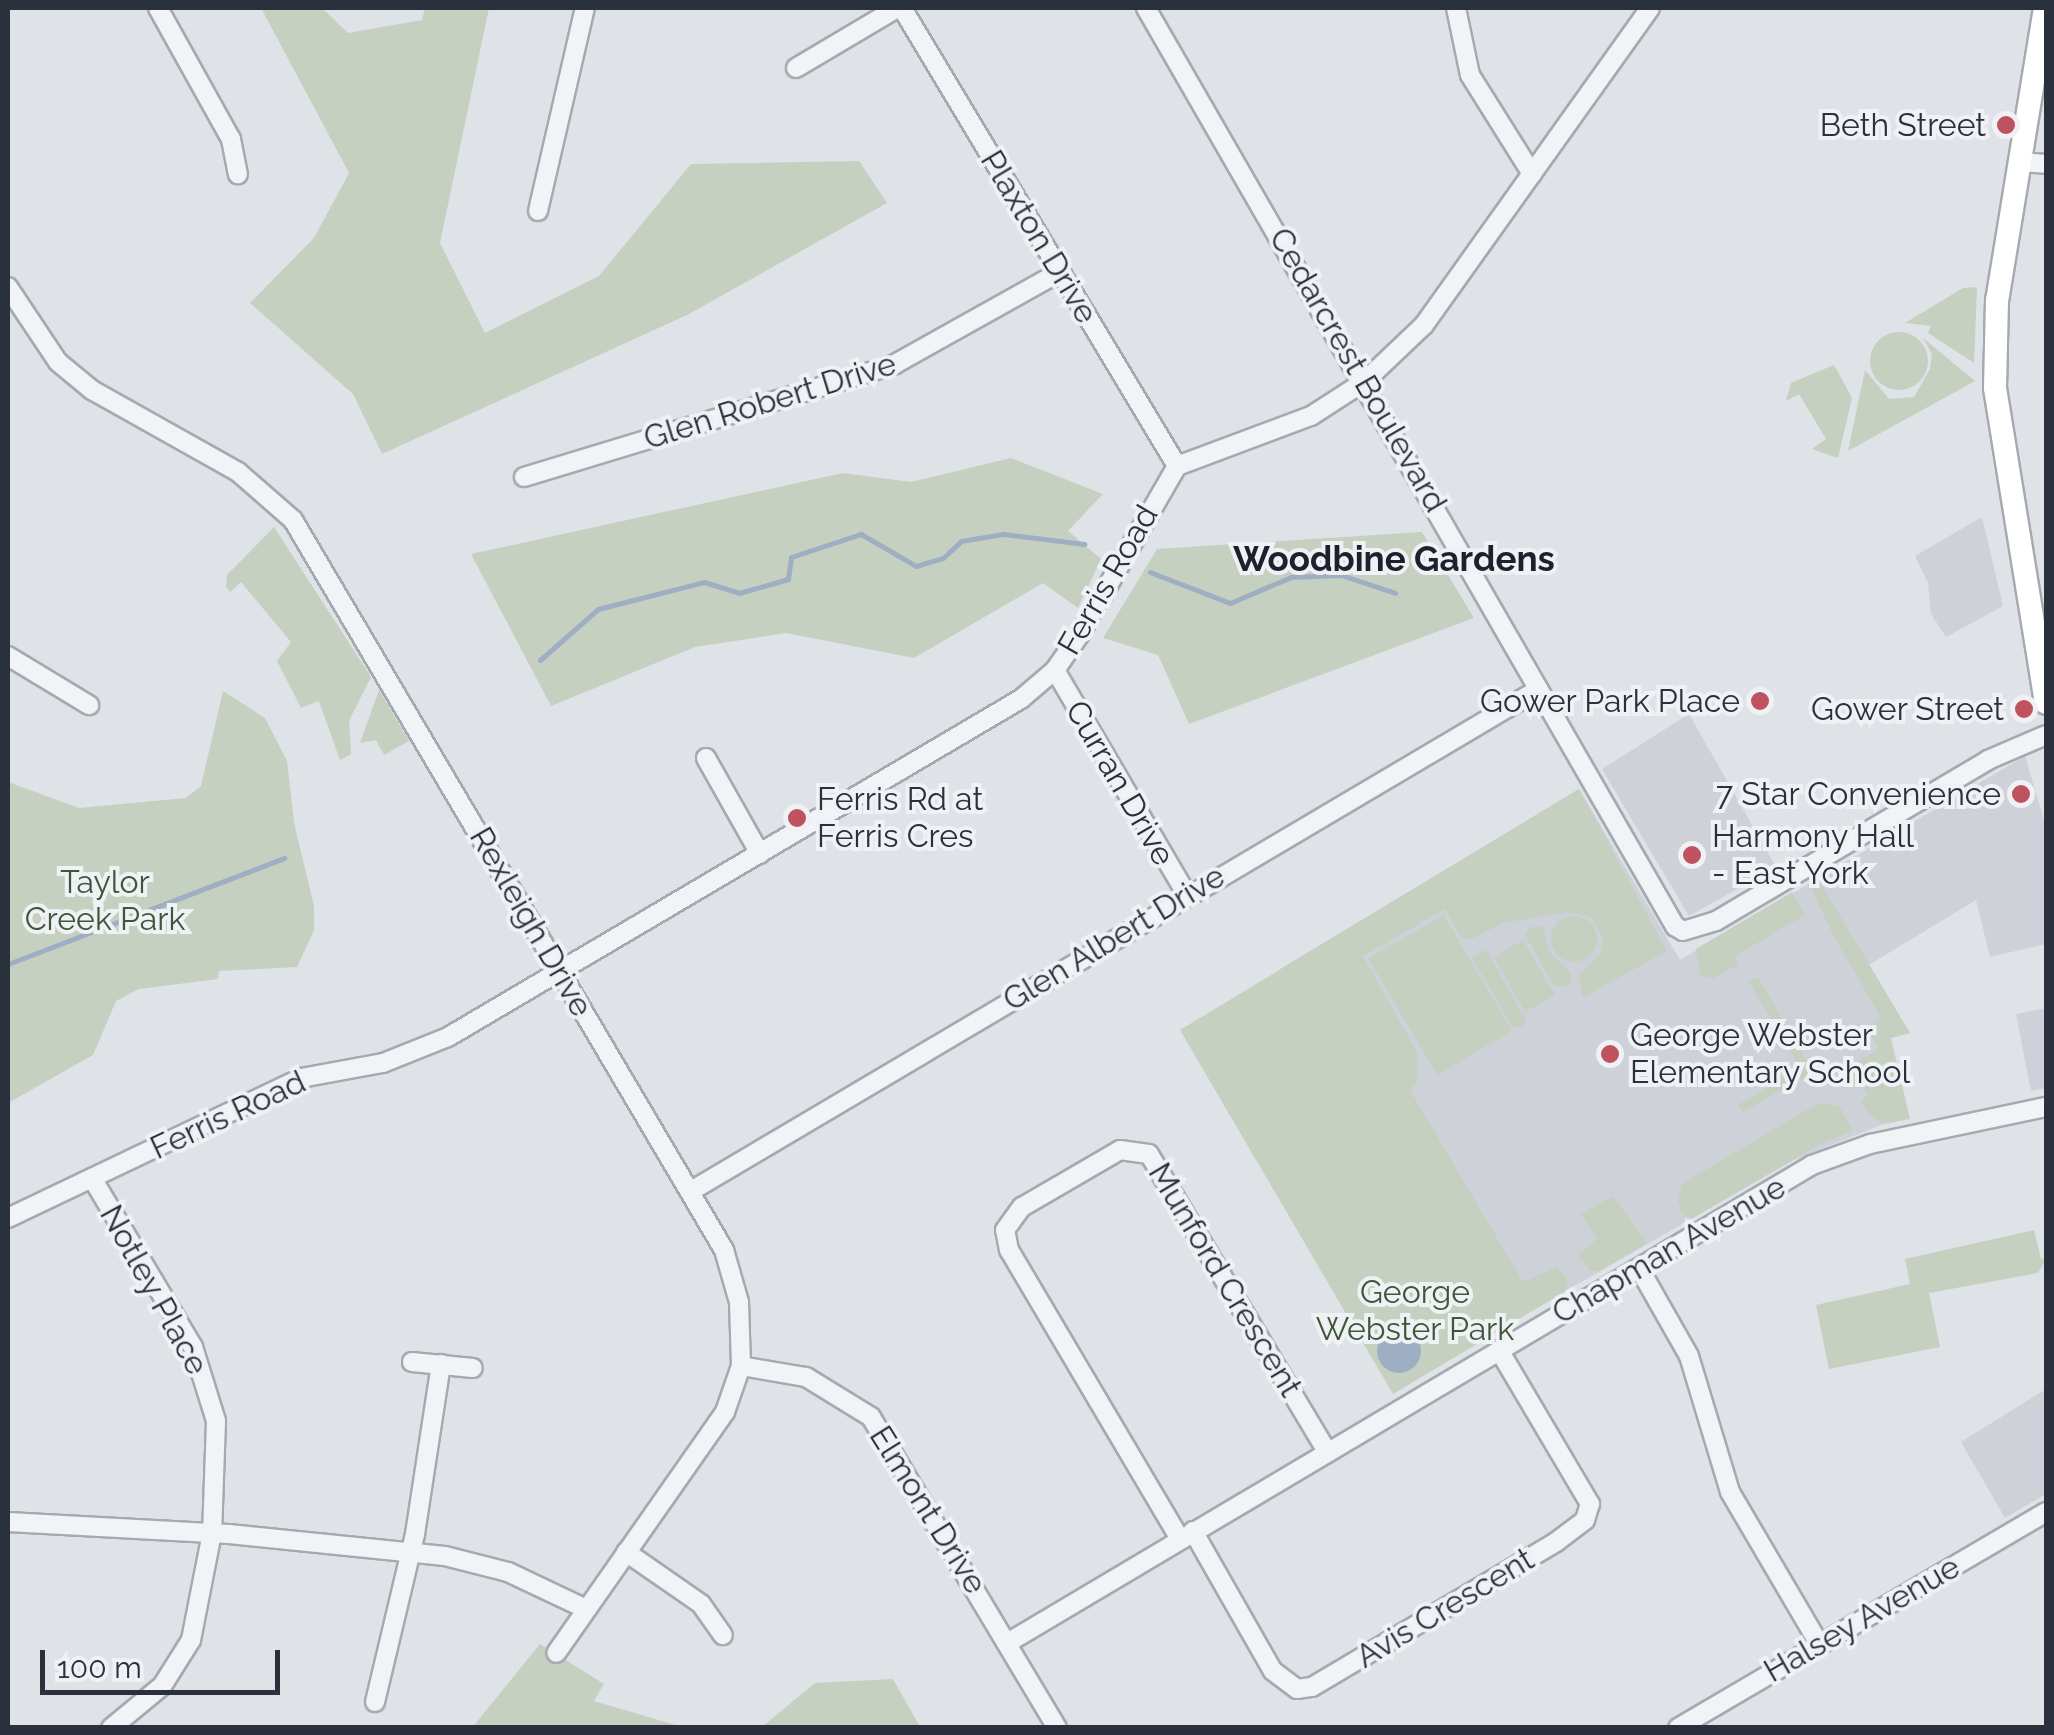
<!DOCTYPE html>
<style>
body{margin:0}
#map{position:relative;width:2054px;height:1735px;overflow:hidden;background:#dfe2e7;font-family:Raleway,sans-serif}
div>[style]{position:absolute}
.built>*{inset:0;background:#ced1d8}
.green>*{inset:0;background:#c5d0c1}
.round{border-radius:50%}
.water>*{inset:0;background:#9eafc3}
.stream>*{height:5px;margin:-2.5px;padding:0 2.5px;transform-origin:2.5px;border-radius:2.5px;background:#9eafc3}
.roads{filter:drop-shadow(2px 0 #a5a9b0) drop-shadow(-2px 0 #a5a9b0) drop-shadow(0 2px #a5a9b0) drop-shadow(0 -2px #a5a9b0)}
.street>*{height:18px;margin:-9px;padding:0 9px;transform-origin:9px;border-radius:9px;background:#f2f3f6}
.secondary>*{height:22px;margin:-11px;padding:0 11px;transform-origin:11px;border-radius:11px;background:#fff}
.dots>*{width:28px;height:28px;translate:-50% -50%;box-sizing:border-box;border:5px solid #eff1f5;border-radius:50%}
span{translate:-50% -50%;white-space:nowrap;text-align:center;line-height:1.15;-webkit-text-stroke:8px #eff1f5;paint-order:stroke}
.poi-label{font-size:32px;color:#2a303c}
.right{translate:-100% -50%;text-align:right}
.left{translate:0 -50%;text-align:left}
.street-label{font-size:32px;color:#2a303c}
.park-label{font-size:32px;color:#3e5639}
.neighbourhood-label{font-size:35px;color:#1c212d;font-weight:700}
.frame{position:absolute;inset:0;border:10px solid #2a303c;pointer-events:none}
.scale{position:absolute;left:40px;top:1650px;width:240px;height:45px;box-sizing:border-box;border:5px solid #2a303c;border-top:0;padding-left:12px;font-size:30px;line-height:35px;white-space:nowrap;color:#2a303c;-webkit-text-stroke:8px #eff1f5;paint-order:stroke}
</style>
<div id="map">
<div class="built">
<i style="clip-path:polygon(1982px 517px,2003px 606px,1946px 637px,1931px 614px,1928px 583px,1915px 556px)"></i>
<i style="clip-path:polygon(1689px 714px,1776px 867px,1689px 916px,1602px 769px)"></i>
<i style="clip-path:polygon(2025px 756px,2046px 827px,2046px 944px,1990px 957px,1976px 900px,1867px 966px,1910px 1033px,1887px 1039px,1903px 1116px,1794px 1160px,1524px 1315px,1280px 969px,1579px 789px,1680px 960px)"></i>
<i style="clip-path:polygon(2046px 1008px,2046px 1088px,2031px 1091px,2016px 1014px)"></i>
<i style="clip-path:polygon(2046px 1389px,2046px 1494px,2005px 1518px,1961px 1442px)"></i>
</div>
<div class="green">
<i style="clip-path:polygon(261px 8px,322px 8px,348px 33px,422px 20px,425px 8px,489px 8px,440px 243px,485px 333px,599px 276px,691px 164px,859px 161px,887px 203px,687px 315px,382px 454px,353px 394px,250px 303px,314px 238px,349px 173px)"></i>
<i style="clip-path:polygon(1977px 287px,1974px 363px,1928px 333px,1931px 326px,1905px 323px,1963px 288px)"></i>
<i class="round" style="left:1870px;top:332px;width:58px;height:58px"></i>
<i style="clip-path:polygon(1923px 338px,1975px 381px,1848px 451px,1865px 370px,1889px 399px,1914px 397px,1930px 369px,1932px 354px)"></i>
<i style="clip-path:polygon(1834px 365px,1852px 398px,1838px 458px,1812px 449px,1826px 439px,1799px 394px,1786px 401px,1791px 383px)"></i>
<i style="clip-path:polygon(1011px 458px,1103px 494px,1068px 531px,1101px 559px,1078px 608px,1043px 583px,914px 658px,786px 633px,695px 647px,551px 706px,471px 554px,843px 473px,911px 482px)"></i>
<i style="clip-path:polygon(274px 527px,371px 677px,349px 721px,351px 754px,340px 760px,319px 701px,301px 708px,277px 661px,291px 642px,241px 582px,230px 592px,226px 587px,227px 575px)"></i>
<i style="clip-path:polygon(1422px 532px,1474px 618px,1189px 724px,1158px 655px,1103px 638px,1157px 549px)"></i>
<i style="clip-path:polygon(379px 690px,409px 741px,384px 755px,376px 740px,360px 743px)"></i>
<i style="clip-path:polygon(223px 691px,265px 718px,287px 761px,294px 823px,314px 906px,314px 930px,297px 967px,219px 971px,218px 979px,139px 989px,116px 1001px,93px 1055px,8px 1103px,8px 782px,79px 808px,186px 798px,201px 786px)"></i>
<i style="clip-path:polygon(1579px 789px,1667px 951px,1582px 998px,1579px 975px,1601px 952px,1603px 937px,1591px 917px,1568px 912px,1503px 923px,1471px 939px,1461px 938px,1445px 909px,1363px 956px,1417px 1052px,1418px 1081px,1410px 1090px,1523px 1282px,1557px 1267px,1568px 1280px,1566px 1291px,1393px 1394px,1180px 1030px)"></i>
<i style="clip-path:polygon(1817px 877px,1910px 1033px,1891px 1038px,1910px 1119px,1884px 1124px,1870px 1116px,1860px 1101px,1868px 1095px,1862px 1084px,1853px 1088px,1843px 1070px,1879px 1049px,1867px 1027px,1881px 1018px,1833px 935px,1812px 890px,1810px 881px)"></i>
<i style="clip-path:polygon(1792px 892px,1805px 915px,1735px 956px,1739px 964px,1712px 979px,1700px 975px,1696px 949px)"></i>
<i style="clip-path:polygon(1444px 915px,1512px 1031px,1437px 1075px,1368px 958px)"></i>
<i class="round" style="left:1551px;top:916px;width:46px;height:46px"></i>
<i style="clip-path:polygon(1530px 927px,1543px 927px,1550px 953px,1571px 973px,1570px 986px,1554px 986px,1525px 935px)"></i>
<i style="clip-path:polygon(1523px 940px,1555px 995px,1525px 1012px,1494px 957px)"></i>
<i style="clip-path:polygon(1486px 949px,1526px 1021px,1521px 1028px,1512px 1026px,1472px 958px)"></i>
<i style="clip-path:polygon(1758px 977px,1813px 1072px,1743px 1112px,1738px 1105px,1800px 1068px,1749px 982px)"></i>
<i style="clip-path:polygon(1819px 1103px,1839px 1106px,1853px 1131px,1820px 1144px,1691px 1219px,1682px 1213px,1677px 1201px,1683px 1183px)"></i>
<i style="clip-path:polygon(1613px 1196px,1647px 1243px,1600px 1271px,1590px 1271px,1578px 1255px,1597px 1239px,1581px 1214px)"></i>
<i style="clip-path:polygon(2034px 1230px,2041px 1259px,2046px 1259px,2038px 1273px,1929px 1293px,1940px 1347px,1829px 1369px,1816px 1305px,1910px 1284px,1905px 1259px)"></i>
<i style="clip-path:polygon(540px 1644px,604px 1684px,594px 1701px,682px 1727px,472px 1728px)"></i>
<i style="clip-path:polygon(893px 1679px,920px 1727px,762px 1727px,815px 1683px)"></i>
</div>
<div class="water">
<i class="round" style="left:1377px;top:1329px;width:44px;height:44px"></i>
</div>
<div class="stream">
<i style="left:1150px;top:572px;width:86px;rotate:21.2deg"></i>
<i style="left:1230px;top:603px;width:66px;rotate:-23.1deg"></i>
<i style="left:1291px;top:577px;width:50px;rotate:-2.3deg"></i>
<i style="left:1341px;top:575px;width:57px;rotate:18.4deg"></i>
<i style="left:540px;top:660px;width:77px;rotate:-41.3deg"></i>
<i style="left:598px;top:609px;width:109px;rotate:-14.3deg"></i>
<i style="left:704px;top:582px;width:37px;rotate:17deg"></i>
<i style="left:739px;top:593px;width:51px;rotate:-15.9deg"></i>
<i style="left:788px;top:579px;width:22px;rotate:-82deg"></i>
<i style="left:791px;top:557px;width:74px;rotate:-18.2deg"></i>
<i style="left:861px;top:534px;width:64px;rotate:30.2deg"></i>
<i style="left:916px;top:566px;width:28px;rotate:-17deg"></i>
<i style="left:943px;top:558px;width:25px;rotate:-43deg"></i>
<i style="left:961px;top:541px;width:43px;rotate:-9.5deg"></i>
<i style="left:1003px;top:534px;width:82px;rotate:7deg"></i>
<i style="left:8px;top:964px;width:296px;rotate:-21deg"></i>
</div>
<div class="roads">
<div class="street">
<i style="left:158px;top:8px;width:150px;rotate:60.9deg"></i>
<i style="left:231px;top:139px;width:36px;rotate:79deg"></i>
<i style="left:902px;top:8px;width:534px;rotate:59.02deg"></i>
<i style="left:1146px;top:8px;width:1060px;rotate:60.05deg"></i>
<i style="left:1675px;top:926px;width:9px;rotate:32deg"></i>
<i style="left:1683px;top:931px;width:34px;rotate:-17deg"></i>
<i style="left:1716px;top:921px;width:316px;rotate:-30.6deg"></i>
<i style="left:1988px;top:760px;width:63px;rotate:-23.3deg"></i>
<i style="left:1456px;top:8px;width:68px;rotate:78.2deg"></i>
<i style="left:1470px;top:75px;width:117px;rotate:57.9deg"></i>
<i style="left:796px;top:68px;width:117px;rotate:-30.7deg"></i>
<i style="left:2019px;top:162px;width:27px;rotate:4deg"></i>
<i style="left:538px;top:211px;width:208px;rotate:-77deg"></i>
<i style="left:8px;top:287px;width:90px;rotate:56.3deg"></i>
<i style="left:58px;top:362px;width:44px;rotate:39.5deg"></i>
<i style="left:92px;top:390px;width:167px;rotate:29.3deg"></i>
<i style="left:238px;top:472px;width:73px;rotate:41.1deg"></i>
<i style="left:293px;top:520px;width:848px;rotate:59.44deg"></i>
<i style="left:724px;top:1250px;width:54px;rotate:73.9deg"></i>
<i style="left:739px;top:1302px;width:64px;rotate:88.2deg"></i>
<i style="left:741px;top:1366px;width:49px;rotate:109.2deg"></i>
<i style="left:725px;top:1412px;width:294px;rotate:125deg"></i>
<i style="left:524px;top:477px;width:388px;rotate:-16.9deg"></i>
<i style="left:895px;top:364px;width:187px;rotate:-29.2deg"></i>
<i style="left:8px;top:656px;width:95px;rotate:31.2deg"></i>
<i style="left:1055px;top:670px;width:261px;rotate:59.6deg"></i>
<i style="left:706px;top:758px;width:110px;rotate:60.6deg"></i>
<i style="left:92px;top:1178px;width:197px;rotate:59.1deg"></i>
<i style="left:193px;top:1347px;width:77px;rotate:72.7deg"></i>
<i style="left:216px;top:1421px;width:112px;rotate:92deg"></i>
<i style="left:212px;top:1533px;width:109px;rotate:101.1deg"></i>
<i style="left:191px;top:1640px;width:54px;rotate:122.2deg"></i>
<i style="left:162px;top:1686px;width:66px;rotate:140.5deg"></i>
<i style="left:691px;top:1191px;width:985px;rotate:-30.62deg"></i>
<i style="left:8px;top:1218px;width:325px;rotate:-25.5deg"></i>
<i style="left:301px;top:1078px;width:83px;rotate:-10.4deg"></i>
<i style="left:383px;top:1063px;width:70px;rotate:-21.8deg"></i>
<i style="left:448px;top:1037px;width:665px;rotate:-30.54deg"></i>
<i style="left:1021px;top:699px;width:45px;rotate:-40.5deg"></i>
<i style="left:1055px;top:670px;width:44px;rotate:-55.2deg"></i>
<i style="left:1080px;top:634px;width:194px;rotate:-60deg"></i>
<i style="left:1177px;top:466px;width:143px;rotate:-20.5deg"></i>
<i style="left:1311px;top:416px;width:64px;rotate:-32.9deg"></i>
<i style="left:1365px;top:381px;width:81px;rotate:-43.5deg"></i>
<i style="left:1424px;top:325px;width:389px;rotate:-54.5deg"></i>
<i style="left:1639px;top:1268px;width:101px;rotate:60.4deg"></i>
<i style="left:1689px;top:1356px;width:142px;rotate:73.2deg"></i>
<i style="left:1730px;top:1492px;width:176px;rotate:59.6deg"></i>
<i style="left:412px;top:1362px;width:61px;rotate:5.6deg"></i>
<i style="left:741px;top:1366px;width:66px;rotate:9.6deg"></i>
<i style="left:806px;top:1377px;width:76px;rotate:31.6deg"></i>
<i style="left:871px;top:1417px;width:362px;rotate:59.1deg"></i>
<i style="left:8px;top:1522px;width:221px;rotate:3.1deg"></i>
<i style="left:229px;top:1534px;width:217px;rotate:5.8deg"></i>
<i style="left:445px;top:1556px;width:65px;rotate:14.3deg"></i>
<i style="left:508px;top:1572px;width:82px;rotate:25.3deg"></i>
<i style="left:1193px;top:1531px;width:161px;rotate:60.3deg"></i>
<i style="left:1273px;top:1671px;width:30px;rotate:37deg"></i>
<i style="left:1297px;top:1689px;width:15px;rotate:-8deg"></i>
<i style="left:1312px;top:1687px;width:284px;rotate:-30.7deg"></i>
<i style="left:1556px;top:1542px;width:36px;rotate:-37deg"></i>
<i style="left:1585px;top:1520px;width:17px;rotate:-73deg"></i>
<i style="left:1590px;top:1504px;width:179px;rotate:-120.6deg"></i>
<i style="left:1180px;top:1539px;width:336px;rotate:-120.6deg"></i>
<i style="left:1009px;top:1250px;width:20px;rotate:-101deg"></i>
<i style="left:1005px;top:1230px;width:29px;rotate:-54deg"></i>
<i style="left:1022px;top:1207px;width:113px;rotate:-30.2deg"></i>
<i style="left:1120px;top:1150px;width:29px;rotate:8deg"></i>
<i style="left:1149px;top:1154px;width:345px;rotate:59.1deg"></i>
<i style="left:626px;top:1552px;width:91px;rotate:34.7deg"></i>
<i style="left:701px;top:1604px;width:38px;rotate:55deg"></i>
<i style="left:1009px;top:1642px;width:934px;rotate:-30.71deg"></i>
<i style="left:1812px;top:1165px;width:62px;rotate:-19.9deg"></i>
<i style="left:1870px;top:1144px;width:180px;rotate:-11.9deg"></i>
<i style="left:375px;top:1702px;width:173px;rotate:-76.6deg"></i>
<i style="left:415px;top:1534px;width:172px;rotate:-81.3deg"></i>
<i style="left:1678px;top:1728px;width:427px;rotate:-30.4deg"></i>
</div>
<div class="secondary">
<i style="left:2045px;top:8px;width:296px;rotate:99.3deg"></i>
<i style="left:1997px;top:300px;width:88px;rotate:91.3deg"></i>
<i style="left:1995px;top:388px;width:319px;rotate:80.8deg"></i>
</div>
</div>
<div class="dots">
<i style="left:2006px;top:125px;background:#be525f"></i>
<i style="left:1760px;top:701px;background:#be525f"></i>
<i style="left:2024px;top:709px;background:#be525f"></i>
<i style="left:2021px;top:794px;background:#be525f"></i>
<i style="left:797px;top:818px;background:#be525f"></i>
<i style="left:1692px;top:855px;background:#be525f"></i>
<i style="left:1610px;top:1054px;background:#be525f"></i>
</div>
<div class="poi-label">
<span class="right" style="left:1986px;top:125px">Beth Street</span>
<span class="right" style="left:1740px;top:701px">Gower Park Place</span>
<span class="right" style="left:2004px;top:709px">Gower Street</span>
<span class="right" style="left:2001px;top:794px">7 Star Convenience</span>
<span class="left" style="left:817px;top:818px">Ferris Rd at<br>Ferris Cres</span>
<span class="left" style="left:1712px;top:855px">Harmony Hall<br>- East York</span>
<span class="left" style="left:1630px;top:1054px">George Webster<br>Elementary School</span>
</div>
<div class="street-label">
<span style="left:1039px;top:237px;rotate:59deg">Plaxton Drive</span>
<span style="left:1358px;top:370px;rotate:60deg">Cedarcrest Boulevard</span>
<span style="left:770px;top:401px;rotate:-17deg">Glen Robert Drive</span>
<span style="left:1108px;top:580px;rotate:-60deg">Ferris Road</span>
<span style="left:1120px;top:783px;rotate:60deg">Curran Drive</span>
<span style="left:531px;top:922px;rotate:60deg">Rexleigh Drive</span>
<span style="left:1114px;top:938px;rotate:-31deg">Glen Albert Drive</span>
<span style="left:228px;top:1115px;rotate:-25deg">Ferris Road</span>
<span style="left:1669px;top:1250px;rotate:-30deg">Chapman Avenue</span>
<span style="left:1225px;top:1280px;rotate:59deg">Munford Crescent</span>
<span style="left:154px;top:1290px;rotate:61deg">Notley Place</span>
<span style="left:928px;top:1510px;rotate:58deg">Elmont Drive</span>
<span style="left:1445px;top:1608px;rotate:-31deg">Avis Crescent</span>
<span style="left:1862px;top:1619px;rotate:-30deg">Halsey Avenue</span>
</div>
<div class="park-label">
<span style="left:105px;top:901px">Taylor<br>Creek Park</span>
<span style="left:1415px;top:1311px">George<br>Webster Park</span>
</div>
<div class="neighbourhood-label">
<span style="left:1394px;top:559px">Woodbine Gardens</span>
</div>
<div class="frame"></div>
<div class="scale">100 m</div>
</div>
